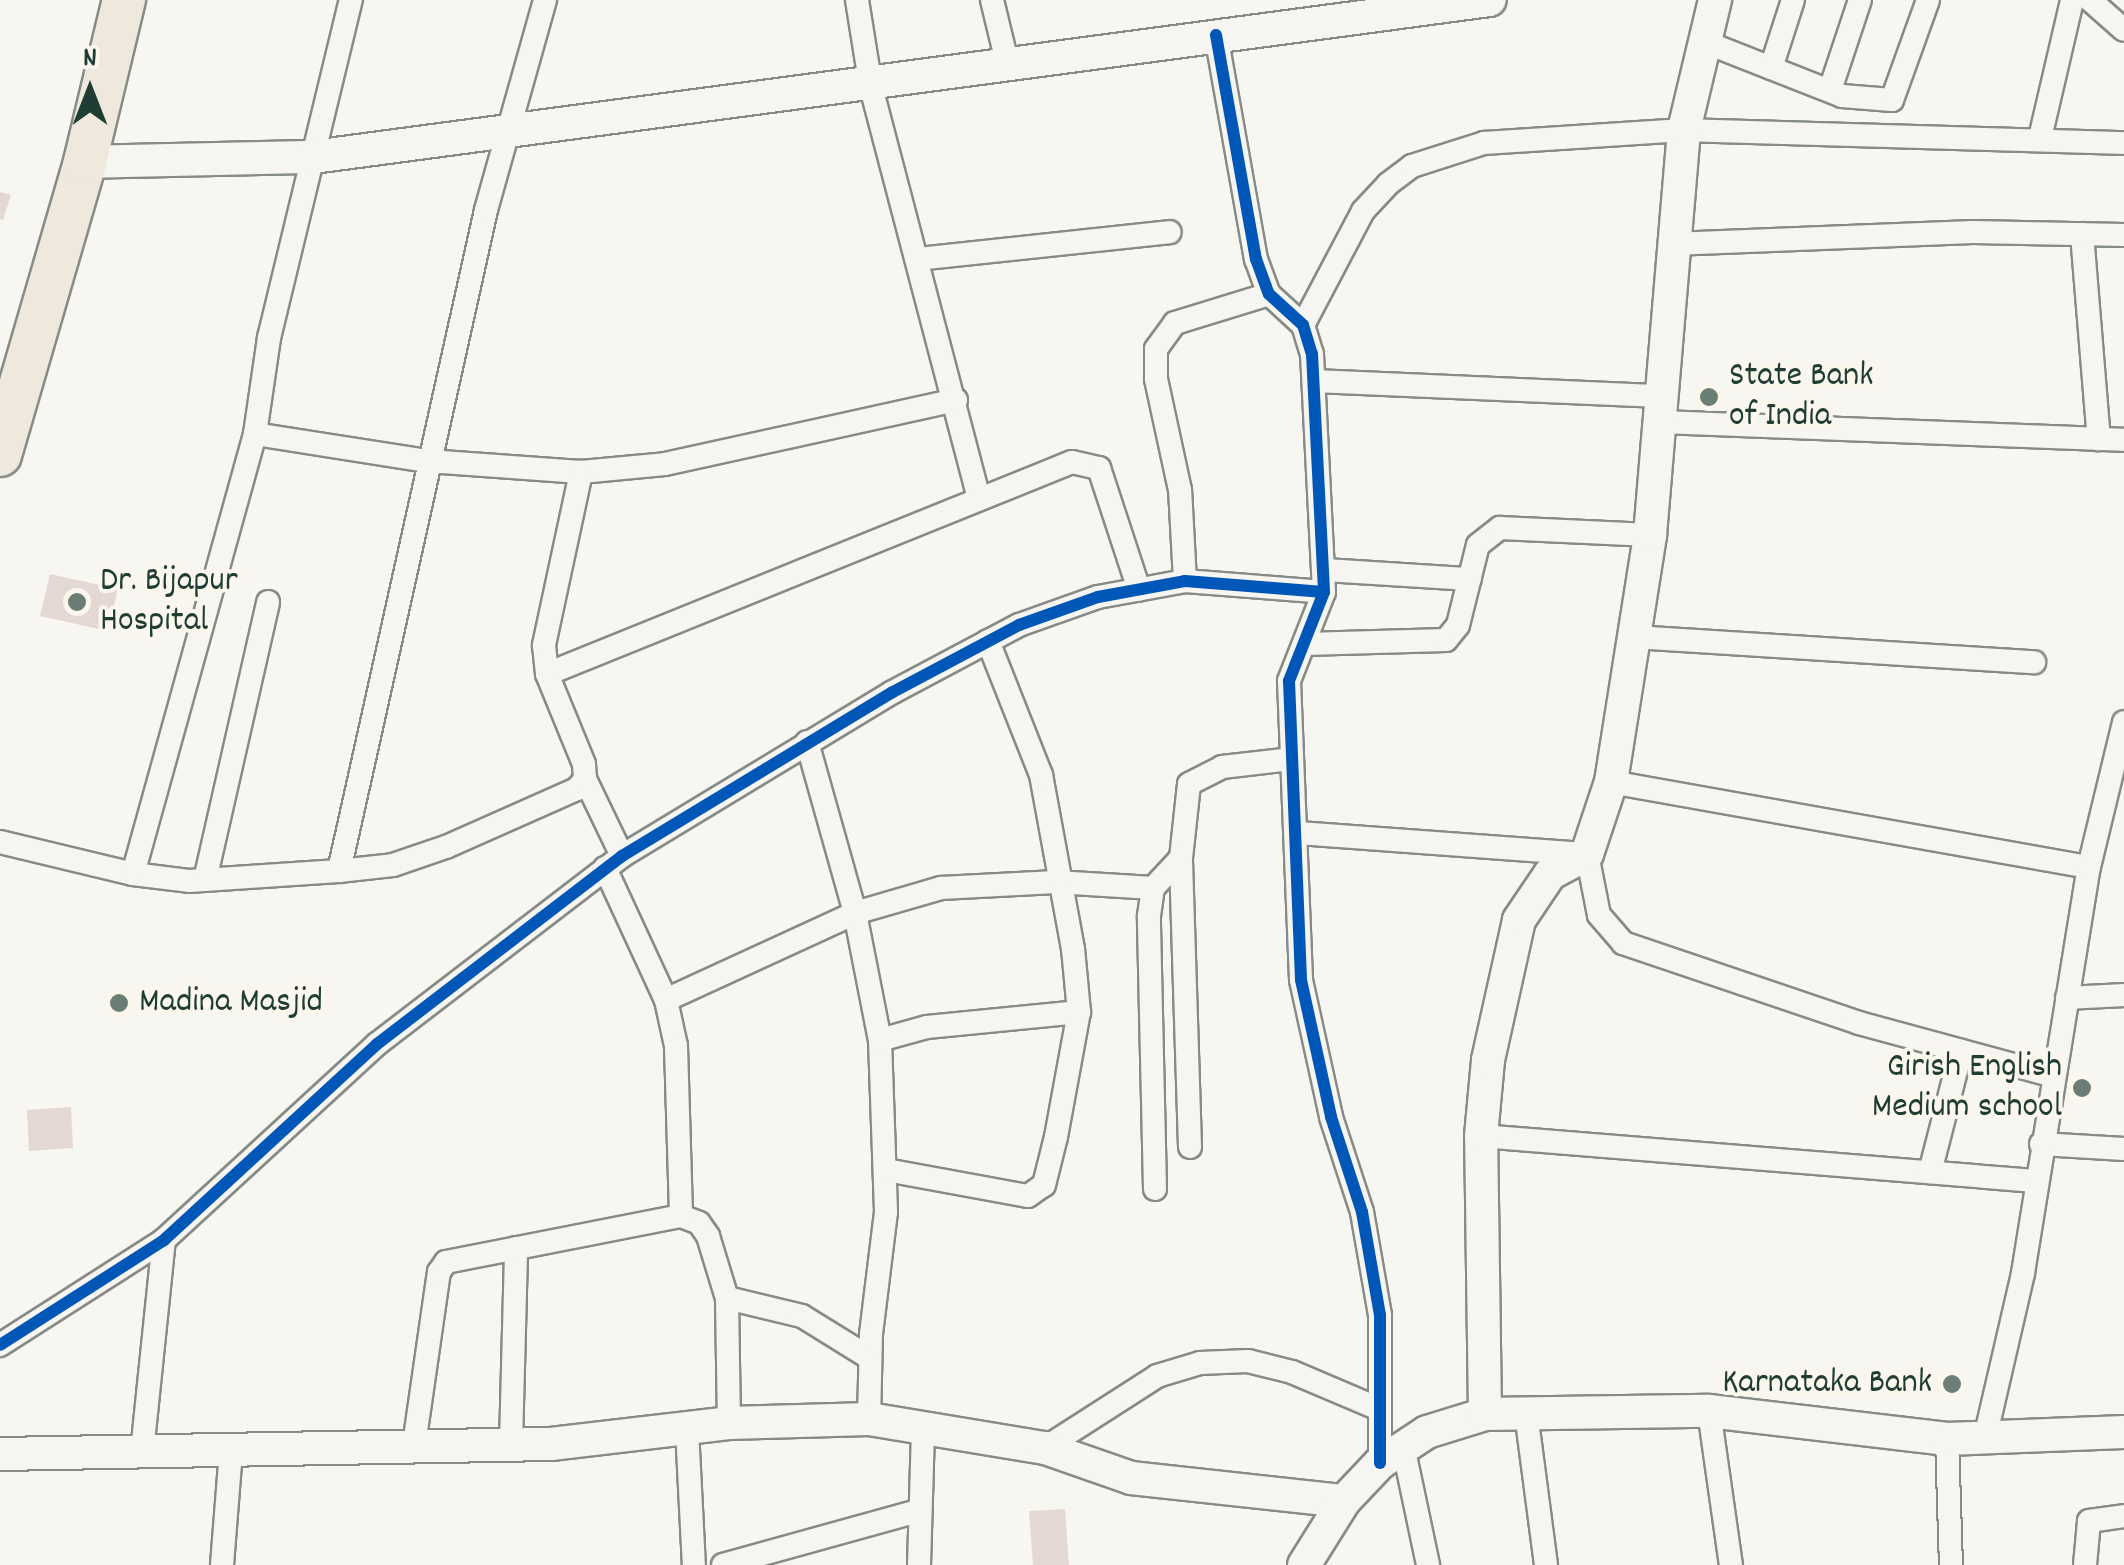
<!DOCTYPE html>
<style>
body{margin:0}
#map{position:relative;width:2124px;height:1565px;overflow:hidden;background:#f8f6f0;font-family:Dekko,sans-serif}
div>[style]{position:absolute}
.building>*{inset:0;background:#e4d8d3}
.roads{filter:drop-shadow(2px 0 #868b86) drop-shadow(-2px 0 #868b86) drop-shadow(0 2px #868b86) drop-shadow(0 -2px #868b86)}
.street>*{height:22px;margin:-11px;padding:0 11px;transform-origin:11px;border-radius:11px;background:#f6f5f1}
.secondary>*{height:32px;margin:-16px;padding:0 16px;transform-origin:16px;border-radius:16px;background:#f6f5f1}
.highway>*{height:42px;margin:-21px;padding:0 21px;transform-origin:21px;border-radius:21px;background:#eee8dd}
.cycleway>*{height:12px;margin:-6px;padding:0 6px;transform-origin:6px;border-radius:6px;background:#0057b8}
.dots>*{width:28px;height:28px;translate:-50% -50%;box-sizing:border-box;border:5px solid #fbf7ec;border-radius:50%}
span{translate:-50% -50%;white-space:nowrap;text-align:center;line-height:1.15;-webkit-text-stroke:8px #fbf7ec;paint-order:stroke}
.poi-label{font-size:35px;color:#1f3d34}
.left{translate:0 -50%;text-align:left}
.right{translate:-100% -50%;text-align:right}
.north{position:absolute;left:40px;top:40px;width:100px;height:100px;-webkit-text-stroke:8px #fbf7ec;paint-order:stroke;rotate:0deg;font-size:28px;font-weight:700;line-height:40px;text-align:center;color:#1f3d34}
.north::after{content:'';display:block;margin:auto;width:35px;height:45px;background:#1f3d34;clip-path:polygon(50% 0,100% 100%,50% 72%,0 100%)}
</style>
<div id="map">
<div class="building">
<i style="clip-path:polygon(0 192px,11px 195px,3px 220px,0 219px)"></i>
<i style="clip-path:polygon(50px 574px,118px 589px,108px 631px,40px 616px)"></i>
<i style="clip-path:polygon(71px 1107px,73px 1148px,29px 1151px,27px 1110px)"></i>
<i style="clip-path:polygon(1065px 1509px,1069px 1565px,1033px 1565px,1029px 1511px)"></i>
</div>
<div class="roads">
<div class="street">
<i style="left:857px;top:0;width:88px;rotate:80.9deg"></i>
<i style="left:871px;top:87px;width:422px;rotate:75.3deg"></i>
<i style="left:992px;top:0;width:68px;rotate:76.4deg"></i>
<i style="left:2090px;top:0;width:45px;rotate:41.4deg"></i>
<i style="left:1216px;top:35px;width:228px;rotate:79.9deg"></i>
<i style="left:1256px;top:259px;width:37px;rotate:70deg"></i>
<i style="left:1269px;top:294px;width:46px;rotate:42.4deg"></i>
<i style="left:1303px;top:325px;width:30px;rotate:73deg"></i>
<i style="left:1312px;top:354px;width:238px;rotate:87.1deg"></i>
<i style="left:1324px;top:592px;width:96px;rotate:111.5deg"></i>
<i style="left:1289px;top:681px;width:299px;rotate:87.7deg"></i>
<i style="left:1301px;top:980px;width:140px;rotate:77.6deg"></i>
<i style="left:1331px;top:1117px;width:100px;rotate:71.9deg"></i>
<i style="left:1362px;top:1212px;width:105px;rotate:80.1deg"></i>
<i style="left:1380px;top:1315px;width:148px;rotate:90deg"></i>
<i style="left:1705px;top:42px;width:147px;rotate:21.5deg"></i>
<i style="left:1842px;top:96px;width:50px;rotate:4.6deg"></i>
<i style="left:1892px;top:100px;width:106px;rotate:-70.2deg"></i>
<i style="left:1771px;top:68px;width:71px;rotate:-72.1deg"></i>
<i style="left:1830px;top:90px;width:95px;rotate:-71.6deg"></i>
<i style="left:2040px;top:138px;width:142px;rotate:-76.9deg"></i>
<i style="left:2082px;top:234px;width:206px;rotate:85.3deg"></i>
<i style="left:1672px;top:244px;width:301px;rotate:-2.3deg"></i>
<i style="left:1973px;top:232px;width:151px;rotate:1.1deg"></i>
<i style="left:918px;top:259px;width:253px;rotate:-6.1deg"></i>
<i style="left:1303px;top:325px;width:129px;rotate:-62.2deg"></i>
<i style="left:1363px;top:211px;width:37px;rotate:-47deg"></i>
<i style="left:1388px;top:184px;width:30px;rotate:-37deg"></i>
<i style="left:1412px;top:166px;width:76px;rotate:-17.7deg"></i>
<i style="left:1484px;top:143px;width:200px;rotate:-3.7deg"></i>
<i style="left:1684px;top:130px;width:440px;rotate:1.7deg"></i>
<i style="left:1314px;top:381px;width:347px;rotate:2.5deg"></i>
<i style="left:1659px;top:422px;width:465px;rotate:2.2deg"></i>
<i style="left:255px;top:434px;width:175px;rotate:8.9deg"></i>
<i style="left:428px;top:461px;width:153px;rotate:4.1deg"></i>
<i style="left:581px;top:472px;width:84px;rotate:-5.4deg"></i>
<i style="left:665px;top:464px;width:298px;rotate:-12.4deg"></i>
<i style="left:1325px;top:570px;width:145px;rotate:3.6deg"></i>
<i style="left:1185px;top:581px;width:91px;rotate:-93.1deg"></i>
<i style="left:1180px;top:490px;width:114px;rotate:-102.2deg"></i>
<i style="left:1156px;top:379px;width:30px;rotate:-90deg"></i>
<i style="left:1156px;top:349px;width:32px;rotate:-54deg"></i>
<i style="left:1175px;top:323px;width:98px;rotate:-17.1deg"></i>
<i style="left:1633px;top:637px;width:402px;rotate:3.6deg"></i>
<i style="left:1305px;top:644px;width:141px;rotate:-1.6deg"></i>
<i style="left:1446px;top:640px;width:19px;rotate:-51deg"></i>
<i style="left:1458px;top:625px;width:82px;rotate:-76deg"></i>
<i style="left:1478px;top:545px;width:28px;rotate:-38deg"></i>
<i style="left:1500px;top:528px;width:150px;rotate:2.7deg"></i>
<i style="left:547px;top:674px;width:566px;rotate:-21.99deg"></i>
<i style="left:1072px;top:462px;width:28px;rotate:13deg"></i>
<i style="left:1099px;top:468px;width:128px;rotate:71.8deg"></i>
<i style="left:807px;top:742px;width:178px;rotate:74.3deg"></i>
<i style="left:855px;top:913px;width:129px;rotate:78.9deg"></i>
<i style="left:880px;top:1040px;width:172px;rotate:88deg"></i>
<i style="left:886px;top:1212px;width:123px;rotate:97deg"></i>
<i style="left:871px;top:1334px;width:85px;rotate:91.3deg"></i>
<i style="left:585px;top:779px;width:85px;rotate:64.3deg"></i>
<i style="left:1611px;top:782px;width:485px;rotate:10.1deg"></i>
<i style="left:1299px;top:833px;width:289px;rotate:4.2deg"></i>
<i style="left:1587px;top:854px;width:62px;rotate:78.9deg"></i>
<i style="left:1599px;top:915px;width:37px;rotate:49deg"></i>
<i style="left:1623px;top:943px;width:249px;rotate:18.7deg"></i>
<i style="left:1859px;top:1023px;width:202px;rotate:15.2deg"></i>
<i style="left:0;top:842px;width:137px;rotate:13.5deg"></i>
<i style="left:133px;top:874px;width:56px;rotate:7.1deg"></i>
<i style="left:189px;top:881px;width:150px;rotate:-3.8deg"></i>
<i style="left:339px;top:871px;width:54px;rotate:-6.3deg"></i>
<i style="left:393px;top:865px;width:56px;rotate:-18.8deg"></i>
<i style="left:446px;top:847px;width:143px;rotate:-23.9deg"></i>
<i style="left:577px;top:789px;width:13px;rotate:-51deg"></i>
<i style="left:585px;top:779px;width:15px;rotate:-94deg"></i>
<i style="left:584px;top:764px;width:97px;rotate:-112.3deg"></i>
<i style="left:547px;top:674px;width:29px;rotate:-96deg"></i>
<i style="left:544px;top:645px;width:177px;rotate:-77.9deg"></i>
<i style="left:605px;top:868px;width:145px;rotate:65.2deg"></i>
<i style="left:666px;top:1000px;width:47px;rotate:77.7deg"></i>
<i style="left:676px;top:1046px;width:170px;rotate:88.3deg"></i>
<i style="left:339px;top:871px;width:677px;rotate:-77.46deg"></i>
<i style="left:486px;top:210px;width:218px;rotate:-74.3deg"></i>
<i style="left:133px;top:874px;width:457px;rotate:-74.5deg"></i>
<i style="left:255px;top:434px;width:97px;rotate:-81.7deg"></i>
<i style="left:269px;top:338px;width:348px;rotate:-76.4deg"></i>
<i style="left:205px;top:880px;width:285px;rotate:-77.2deg"></i>
<i style="left:2067px;top:998px;width:57px;rotate:-3deg"></i>
<i style="left:666px;top:1000px;width:208px;rotate:-24.7deg"></i>
<i style="left:855px;top:913px;width:90px;rotate:-16.2deg"></i>
<i style="left:941px;top:888px;width:115px;rotate:-3deg"></i>
<i style="left:1056px;top:882px;width:97px;rotate:3.5deg"></i>
<i style="left:880px;top:1040px;width:49px;rotate:-15.5deg"></i>
<i style="left:927px;top:1027px;width:153px;rotate:-5.6deg"></i>
<i style="left:1481px;top:1136px;width:556px;rotate:4.64deg"></i>
<i style="left:2041px;top:1144px;width:83px;rotate:3.4deg"></i>
<i style="left:1190px;top:1147px;width:289px;rotate:-91.8deg"></i>
<i style="left:1181px;top:858px;width:74px;rotate:-83.8deg"></i>
<i style="left:1189px;top:784px;width:37px;rotate:-27deg"></i>
<i style="left:1222px;top:767px;width:69px;rotate:-6.6deg"></i>
<i style="left:886px;top:1170px;width:144px;rotate:10.4deg"></i>
<i style="left:1028px;top:1196px;width:19px;rotate:-35deg"></i>
<i style="left:1044px;top:1185px;width:49px;rotate:-76deg"></i>
<i style="left:1056px;top:1137px;width:127px;rotate:-79.6deg"></i>
<i style="left:1079px;top:1012px;width:63px;rotate:-95.4deg"></i>
<i style="left:1073px;top:949px;width:177px;rotate:-100.4deg"></i>
<i style="left:1041px;top:775px;width:144px;rotate:-111.6deg"></i>
<i style="left:1930px;top:1172px;width:125px;rotate:-75.6deg"></i>
<i style="left:1155px;top:1189px;width:273px;rotate:-91.3deg"></i>
<i style="left:1149px;top:916px;width:28px;rotate:-82deg"></i>
<i style="left:1153px;top:888px;width:41px;rotate:-47deg"></i>
<i style="left:727px;top:1298px;width:77px;rotate:13.5deg"></i>
<i style="left:802px;top:1316px;width:80px;rotate:31.7deg"></i>
<i style="left:0;top:1345px;width:195px;rotate:-32.6deg"></i>
<i style="left:164px;top:1240px;width:289px;rotate:-42.6deg"></i>
<i style="left:377px;top:1044px;width:309px;rotate:-37.5deg"></i>
<i style="left:622px;top:856px;width:315px;rotate:-31.2deg"></i>
<i style="left:891px;top:693px;width:145px;rotate:-28deg"></i>
<i style="left:1019px;top:625px;width:84px;rotate:-19.5deg"></i>
<i style="left:1098px;top:597px;width:88px;rotate:-10.4deg"></i>
<i style="left:1185px;top:581px;width:139px;rotate:4.5deg"></i>
<i style="left:1709px;top:1411px;width:156px;rotate:81.9deg"></i>
<i style="left:1526px;top:1413px;width:153px;rotate:82.5deg"></i>
<i style="left:687px;top:1429px;width:136px;rotate:87.1deg"></i>
<i style="left:1985px;top:1438px;width:169px;rotate:-77deg"></i>
<i style="left:2023px;top:1273px;width:411px;rotate:-80.8deg"></i>
<i style="left:2089px;top:867px;width:149px;rotate:-76.4deg"></i>
<i style="left:1947px;top:1439px;width:126px;rotate:88.2deg"></i>
<i style="left:511px;top:1444px;width:196px;rotate:-88.5deg"></i>
<i style="left:414px;top:1445px;width:175px;rotate:-81.8deg"></i>
<i style="left:439px;top:1272px;width:12px;rotate:-55deg"></i>
<i style="left:446px;top:1262px;width:239px;rotate:-11.1deg"></i>
<i style="left:681px;top:1216px;width:19px;rotate:21deg"></i>
<i style="left:699px;top:1223px;width:16px;rotate:55deg"></i>
<i style="left:708px;top:1236px;width:65px;rotate:73deg"></i>
<i style="left:727px;top:1298px;width:125px;rotate:89.1deg"></i>
<i style="left:1403px;top:1446px;width:122px;rotate:78.1deg"></i>
<i style="left:1045px;top:1448px;width:133px;rotate:-32.7deg"></i>
<i style="left:1157px;top:1376px;width:45px;rotate:-16.8deg"></i>
<i style="left:1200px;top:1363px;width:48px;rotate:-2.4deg"></i>
<i style="left:1248px;top:1361px;width:45px;rotate:14deg"></i>
<i style="left:1292px;top:1372px;width:95px;rotate:23deg"></i>
<i style="left:142px;top:1452px;width:213px;rotate:-84.1deg"></i>
<i style="left:222px;top:1565px;width:115px;rotate:-85.5deg"></i>
<i style="left:723px;top:1565px;width:202px;rotate:-15.5deg"></i>
<i style="left:919px;top:1565px;width:136px;rotate:-88.3deg"></i>
<i style="left:2085px;top:1565px;width:44px;rotate:-84.8deg"></i>
<i style="left:2089px;top:1521px;width:35px;rotate:-8deg"></i>
</div>
<div class="secondary">
<i style="left:85px;top:162px;width:228px;rotate:-1.3deg"></i>
<i style="left:313px;top:157px;width:1187px;rotate:-7.6deg"></i>
<i style="left:1485px;top:1414px;width:278px;rotate:-90.8deg"></i>
<i style="left:1481px;top:1136px;width:76px;rotate:-84.7deg"></i>
<i style="left:1488px;top:1060px;width:143px;rotate:-77.5deg"></i>
<i style="left:1519px;top:920px;width:55px;rotate:-56deg"></i>
<i style="left:1550px;top:874px;width:42px;rotate:-28.4deg"></i>
<i style="left:1587px;top:854px;width:76px;rotate:-71.6deg"></i>
<i style="left:1611px;top:782px;width:250px;rotate:-81deg"></i>
<i style="left:1650px;top:535px;width:406px;rotate:-85.2deg"></i>
<i style="left:1684px;top:130px;width:134px;rotate:-76.6deg"></i>
<i style="left:0;top:1454px;width:551px;rotate:-1.04deg"></i>
<i style="left:551px;top:1444px;width:179px;rotate:-6.7deg"></i>
<i style="left:729px;top:1423px;width:140px;rotate:-1.6deg"></i>
<i style="left:869px;top:1419px;width:178px;rotate:9.4deg"></i>
<i style="left:1045px;top:1448px;width:91px;rotate:19.2deg"></i>
<i style="left:1131px;top:1478px;width:214px;rotate:6.2deg"></i>
<i style="left:1304px;top:1565px;width:75px;rotate:-58deg"></i>
<i style="left:1344px;top:1501px;width:52px;rotate:-46.5deg"></i>
<i style="left:1380px;top:1463px;width:56px;rotate:-33.4deg"></i>
<i style="left:1427px;top:1432px;width:61px;rotate:-17.2deg"></i>
<i style="left:1485px;top:1414px;width:224px;rotate:-0.8deg"></i>
<i style="left:1709px;top:1411px;width:240px;rotate:6.7deg"></i>
<i style="left:1947px;top:1439px;width:177px;rotate:-2.3deg"></i>
</div>
<div class="highway">
<i style="left:0;top:455px;width:305px;rotate:-73.8deg"></i>
<i style="left:85px;top:162px;width:167px;rotate:-76.5deg"></i>
</div>
</div>
<div class="cycleway">
<i style="left:1216px;top:35px;width:228px;rotate:79.9deg"></i>
<i style="left:1256px;top:259px;width:37px;rotate:70deg"></i>
<i style="left:1269px;top:294px;width:46px;rotate:42.4deg"></i>
<i style="left:1303px;top:325px;width:30px;rotate:73deg"></i>
<i style="left:1312px;top:354px;width:238px;rotate:87.1deg"></i>
<i style="left:1324px;top:592px;width:96px;rotate:111.5deg"></i>
<i style="left:1289px;top:681px;width:299px;rotate:87.7deg"></i>
<i style="left:1301px;top:980px;width:140px;rotate:77.6deg"></i>
<i style="left:1331px;top:1117px;width:100px;rotate:71.9deg"></i>
<i style="left:1362px;top:1212px;width:105px;rotate:80.1deg"></i>
<i style="left:1380px;top:1315px;width:148px;rotate:90deg"></i>
<i style="left:0;top:1345px;width:195px;rotate:-32.6deg"></i>
<i style="left:164px;top:1240px;width:289px;rotate:-42.6deg"></i>
<i style="left:377px;top:1044px;width:309px;rotate:-37.5deg"></i>
<i style="left:622px;top:856px;width:315px;rotate:-31.2deg"></i>
<i style="left:891px;top:693px;width:145px;rotate:-28deg"></i>
<i style="left:1019px;top:625px;width:84px;rotate:-19.5deg"></i>
<i style="left:1098px;top:597px;width:88px;rotate:-10.4deg"></i>
<i style="left:1185px;top:581px;width:139px;rotate:4.5deg"></i>
</div>
<div class="dots">
<i style="left:1709px;top:397px;background:#6b7e76"></i>
<i style="left:77px;top:602px;background:#6b7e76"></i>
<i style="left:119px;top:1003px;background:#6b7e76"></i>
<i style="left:2082px;top:1088px;background:#6b7e76"></i>
<i style="left:1952px;top:1384px;background:#6b7e76"></i>
</div>
<div class="poi-label">
<span class="left" style="left:1729px;top:397px">State Bank<br>of India</span>
<span class="left" style="left:100px;top:602px">Dr. Bijapur<br>Hospital</span>
<span class="left" style="left:139px;top:1003px">Madina Masjid</span>
<span class="right" style="left:2062px;top:1088px">Girish English<br>Medium school</span>
<span class="right" style="left:1932px;top:1384px">Karnataka Bank</span>
</div>
<div class="north">N</div>
</div>
